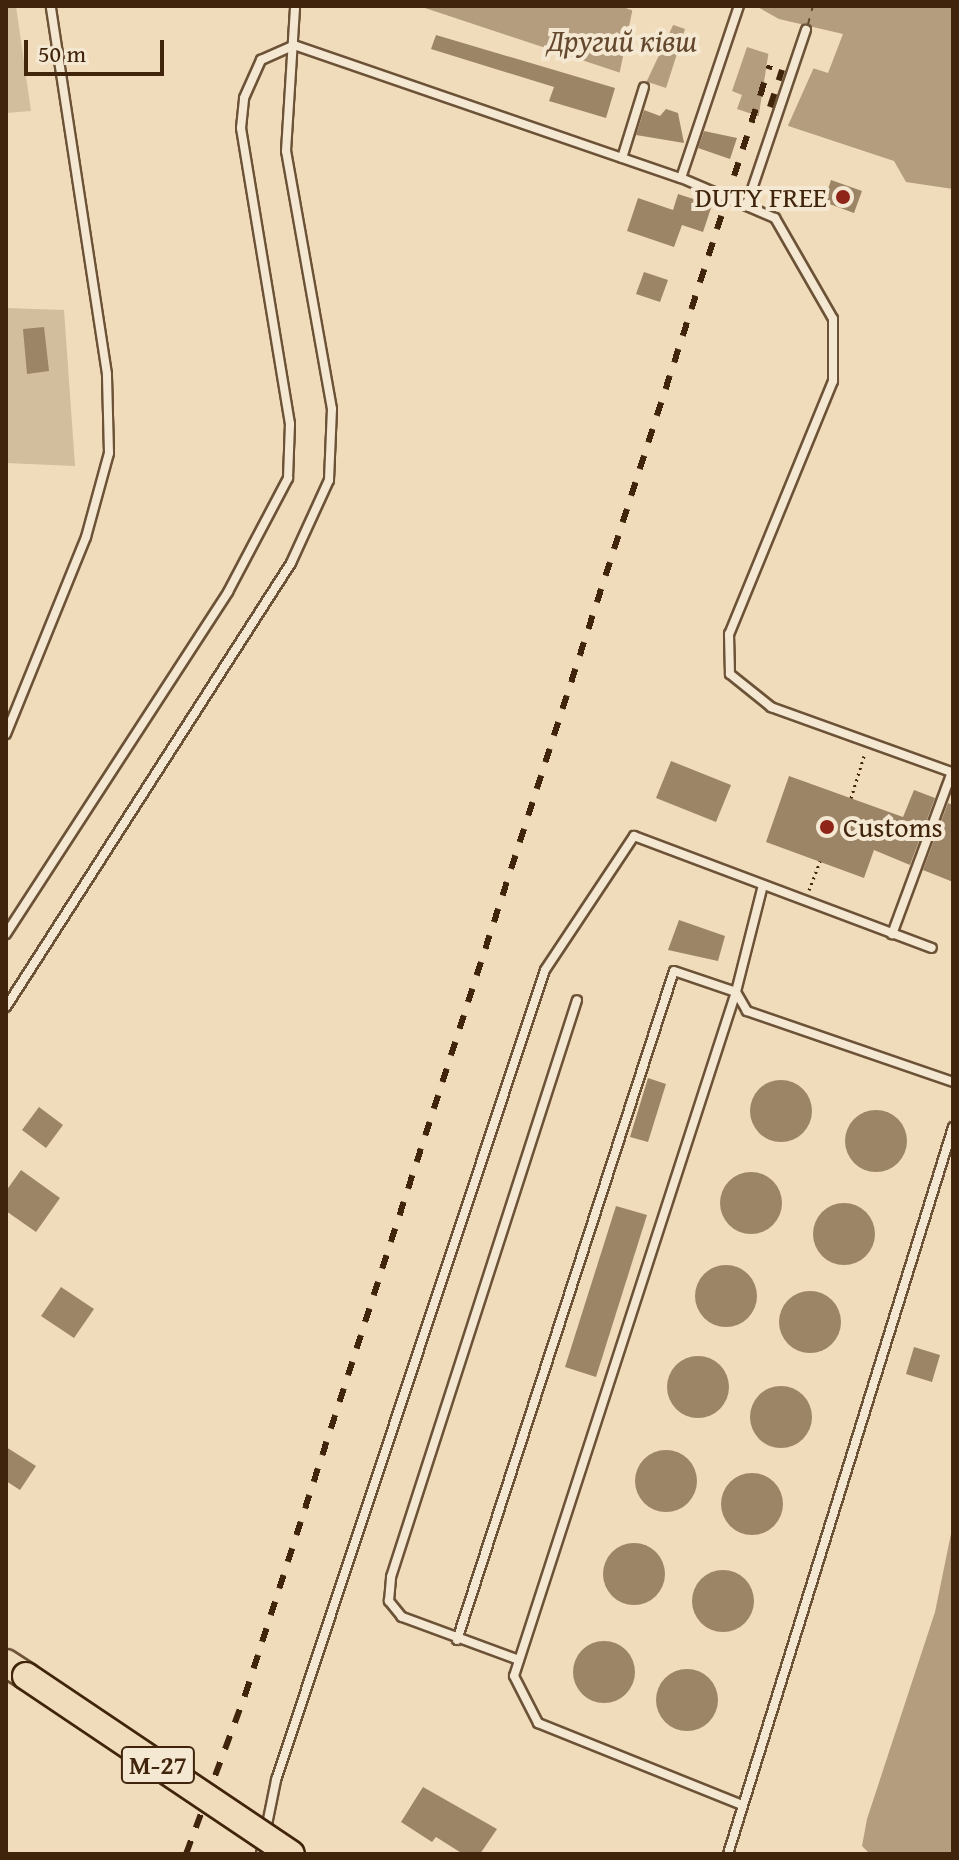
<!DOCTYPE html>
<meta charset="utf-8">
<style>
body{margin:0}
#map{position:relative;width:959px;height:1860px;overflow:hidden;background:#f0dcba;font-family:"Gentium Book Plus",serif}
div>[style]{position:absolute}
.green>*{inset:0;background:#d2bd9c}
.water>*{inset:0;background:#b49d7e}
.pier>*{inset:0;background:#f0dcba}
.ferry>*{height:2px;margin-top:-1px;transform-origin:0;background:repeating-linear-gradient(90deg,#63482e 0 10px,transparent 0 18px)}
.building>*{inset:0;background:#9c8466}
.round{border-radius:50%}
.path>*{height:3px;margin-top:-1.5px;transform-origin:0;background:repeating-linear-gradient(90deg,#40240b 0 2px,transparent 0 6px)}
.roads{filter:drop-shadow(2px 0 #6c5237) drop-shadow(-2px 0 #6c5237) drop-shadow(0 2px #6c5237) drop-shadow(0 -2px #6c5237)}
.lane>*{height:8px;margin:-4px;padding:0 4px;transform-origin:4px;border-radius:4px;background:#f5e8d2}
.primary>*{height:26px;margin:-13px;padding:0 13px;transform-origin:13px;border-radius:13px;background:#f0dcba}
.rail>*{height:6px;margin-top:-3px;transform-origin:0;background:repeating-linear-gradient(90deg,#40240b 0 14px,transparent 0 28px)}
.bridges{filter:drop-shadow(2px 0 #40240b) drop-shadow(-2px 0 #40240b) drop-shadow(0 2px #40240b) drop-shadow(0 -2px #40240b)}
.primary-bridge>*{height:26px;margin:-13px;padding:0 13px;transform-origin:13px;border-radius:13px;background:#f0dcba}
.dots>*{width:22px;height:22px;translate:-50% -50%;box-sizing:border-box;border:4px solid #f5e8d2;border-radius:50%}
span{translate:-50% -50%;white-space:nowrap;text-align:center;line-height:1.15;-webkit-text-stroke:8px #f5e8d2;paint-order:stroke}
.shield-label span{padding:2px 6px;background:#f5e8d2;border:2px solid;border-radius:6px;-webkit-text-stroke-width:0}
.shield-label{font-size:26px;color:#40240b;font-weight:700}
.poi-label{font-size:28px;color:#40240b}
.right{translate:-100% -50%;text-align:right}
.left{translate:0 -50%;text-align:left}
.water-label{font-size:30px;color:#63482e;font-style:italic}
.frame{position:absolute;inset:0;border:8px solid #40240b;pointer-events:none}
.scale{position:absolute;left:24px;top:40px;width:140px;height:36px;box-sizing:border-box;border:4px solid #40240b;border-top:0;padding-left:10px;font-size:24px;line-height:28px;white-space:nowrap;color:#40240b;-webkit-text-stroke:6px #f5e8d2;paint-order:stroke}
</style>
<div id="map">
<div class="green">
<i style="clip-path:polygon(6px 6px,16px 6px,31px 111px,6px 113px)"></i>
<i style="clip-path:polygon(6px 308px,64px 310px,75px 466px,6px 463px)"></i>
</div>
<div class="water">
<i style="clip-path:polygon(419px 6px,620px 6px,685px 29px,666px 88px)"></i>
<i style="clip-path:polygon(756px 6px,953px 6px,953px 189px,906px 182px,894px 161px,737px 109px,742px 95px,732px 91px,747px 47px,828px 73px,843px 34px,779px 19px)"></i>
<i style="clip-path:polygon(953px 1524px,953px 1854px,870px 1854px,862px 1846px,867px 1819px,935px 1612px)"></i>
</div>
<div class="pier">
<i style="clip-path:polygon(633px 7px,675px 21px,645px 85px,619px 76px)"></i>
<i style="clip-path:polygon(769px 50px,815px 65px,786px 130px,758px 120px)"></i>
</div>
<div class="ferry">
<i style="left:807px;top:28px;width:23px;rotate:-75deg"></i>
</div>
<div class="building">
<i style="clip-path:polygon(436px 35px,615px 88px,606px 118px,549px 101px,554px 87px,431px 49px)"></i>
<i style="clip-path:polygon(666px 109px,678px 113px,684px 143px,636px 135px,644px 110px,660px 116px)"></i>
<i style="clip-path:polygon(704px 131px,737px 138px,730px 159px,698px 148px)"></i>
<i style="clip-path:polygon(831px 180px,862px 191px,854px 213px,824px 202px)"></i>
<i style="clip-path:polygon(678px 194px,712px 205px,703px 232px,682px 225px,674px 247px,627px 231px,638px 198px,673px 210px)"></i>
<i style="clip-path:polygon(644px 272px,668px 280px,660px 302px,636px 294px)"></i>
<i style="clip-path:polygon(44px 327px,49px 371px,27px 374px,23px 329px)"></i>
<i style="clip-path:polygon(671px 761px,731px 785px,716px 822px,656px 798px)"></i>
<i style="clip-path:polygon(789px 776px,903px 817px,914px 790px,935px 798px,910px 865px,874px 850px,864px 878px,766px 842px)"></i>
<i style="clip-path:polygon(948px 803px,953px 805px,953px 882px,923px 870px)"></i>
<i style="clip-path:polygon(679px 920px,725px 936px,718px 961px,668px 950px)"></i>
<i style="clip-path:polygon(648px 1078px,666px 1084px,648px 1142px,630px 1137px)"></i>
<i class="round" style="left:750px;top:1080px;width:62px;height:62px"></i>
<i style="clip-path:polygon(39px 1107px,63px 1125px,46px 1148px,22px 1130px)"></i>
<i class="round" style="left:845px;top:1110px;width:62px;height:62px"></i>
<i style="clip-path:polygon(21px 1170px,60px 1198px,36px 1232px,6px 1211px,6px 1191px)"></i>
<i class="round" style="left:720px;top:1172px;width:62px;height:62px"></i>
<i class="round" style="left:813px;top:1203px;width:62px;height:62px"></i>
<i style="clip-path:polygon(616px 1206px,647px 1215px,596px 1377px,565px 1367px)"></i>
<i class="round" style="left:695px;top:1265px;width:62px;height:62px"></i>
<i style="clip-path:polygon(61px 1287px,94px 1309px,74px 1338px,41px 1316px)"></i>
<i class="round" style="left:779px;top:1291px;width:62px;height:62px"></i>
<i style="clip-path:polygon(914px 1347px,940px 1355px,932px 1382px,906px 1374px)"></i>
<i class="round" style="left:667px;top:1356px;width:62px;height:62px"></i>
<i class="round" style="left:750px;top:1386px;width:62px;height:62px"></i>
<i style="clip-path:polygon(6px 1447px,36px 1466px,20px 1490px,6px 1481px)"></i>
<i class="round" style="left:635px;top:1450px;width:62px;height:62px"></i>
<i class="round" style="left:721px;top:1473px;width:62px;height:62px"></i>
<i class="round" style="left:603px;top:1543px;width:62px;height:62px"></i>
<i class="round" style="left:692px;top:1570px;width:62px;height:62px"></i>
<i class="round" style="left:573px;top:1641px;width:62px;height:62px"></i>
<i class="round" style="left:656px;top:1669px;width:62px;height:62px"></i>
<i style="clip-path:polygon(423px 1787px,497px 1829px,480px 1854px,463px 1854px,436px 1837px,432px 1842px,401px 1822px)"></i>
</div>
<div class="path">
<i style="left:851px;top:798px;width:44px;rotate:-72.8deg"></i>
<i style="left:809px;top:890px;width:31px;rotate:-69deg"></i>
</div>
<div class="roads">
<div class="lane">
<i style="left:622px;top:158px;width:74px;rotate:-72.8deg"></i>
<i style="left:681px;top:178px;width:182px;rotate:-71.4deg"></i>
<i style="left:747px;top:204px;width:184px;rotate:-71.3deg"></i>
<i style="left:6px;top:734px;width:213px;rotate:-67.9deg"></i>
<i style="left:86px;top:537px;width:87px;rotate:-74.7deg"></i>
<i style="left:109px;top:453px;width:79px;rotate:-91.5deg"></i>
<i style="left:107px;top:374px;width:372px;rotate:-98.7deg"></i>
<i style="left:763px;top:885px;width:110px;rotate:104.2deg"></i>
<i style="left:736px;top:992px;width:22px;rotate:60deg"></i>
<i style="left:747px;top:1011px;width:218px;rotate:19deg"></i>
<i style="left:6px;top:934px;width:408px;rotate:-57deg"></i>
<i style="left:228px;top:592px;width:129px;rotate:-62.2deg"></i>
<i style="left:288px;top:478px;width:54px;rotate:-87.9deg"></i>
<i style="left:290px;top:424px;width:300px;rotate:-99.4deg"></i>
<i style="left:241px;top:128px;width:30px;rotate:-84deg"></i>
<i style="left:244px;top:98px;width:42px;rotate:-65.9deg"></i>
<i style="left:261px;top:60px;width:36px;rotate:-24deg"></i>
<i style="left:294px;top:45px;width:409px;rotate:19deg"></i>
<i style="left:681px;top:178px;width:102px;rotate:23.1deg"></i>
<i style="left:775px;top:218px;width:116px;rotate:60.1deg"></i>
<i style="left:833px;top:319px;width:62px;rotate:90deg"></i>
<i style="left:833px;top:381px;width:274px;rotate:112.3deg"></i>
<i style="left:729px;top:634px;width:40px;rotate:88.6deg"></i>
<i style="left:730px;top:674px;width:53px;rotate:38.8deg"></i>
<i style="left:771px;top:707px;width:192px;rotate:19.8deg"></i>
<i style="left:952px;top:772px;width:173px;rotate:110.3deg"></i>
<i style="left:6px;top:1007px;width:528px;rotate:-57.3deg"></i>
<i style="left:291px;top:563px;width:91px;rotate:-65.4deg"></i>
<i style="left:329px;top:480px;width:71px;rotate:-87.6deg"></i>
<i style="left:332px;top:409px;width:262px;rotate:-100.1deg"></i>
<i style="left:286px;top:151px;width:145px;rotate:-86.4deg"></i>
<i style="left:457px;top:1640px;width:703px;rotate:-72.03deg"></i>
<i style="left:674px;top:971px;width:65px;rotate:18.7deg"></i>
<i style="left:736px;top:992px;width:719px;rotate:107.98deg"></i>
<i style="left:514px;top:1676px;width:53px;rotate:62.9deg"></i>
<i style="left:538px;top:1723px;width:218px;rotate:21.9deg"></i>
<i style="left:519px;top:1660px;width:125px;rotate:-159.8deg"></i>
<i style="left:402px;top:1617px;width:21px;rotate:-129deg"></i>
<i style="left:389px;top:1601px;width:24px;rotate:-85deg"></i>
<i style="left:391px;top:1577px;width:606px;rotate:-72.13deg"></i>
<i style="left:261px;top:1854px;width:76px;rotate:-78.5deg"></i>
<i style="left:276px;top:1780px;width:853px;rotate:-71.63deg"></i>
<i style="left:545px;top:970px;width:161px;rotate:-56.4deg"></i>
<i style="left:634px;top:836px;width:318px;rotate:20.6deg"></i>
<i style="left:728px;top:1854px;width:761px;rotate:-72.8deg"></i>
</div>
<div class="primary">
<i style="left:6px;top:1663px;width:24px;rotate:33deg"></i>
</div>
</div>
<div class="rail">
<i style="left:770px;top:107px;width:39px;rotate:-72deg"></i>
<i style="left:186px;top:1854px;width:170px;rotate:-69.6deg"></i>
<i style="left:245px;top:1695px;width:1712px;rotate:-72.15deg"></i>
</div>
<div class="bridges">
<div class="primary-bridge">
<i style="left:26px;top:1676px;width:319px;rotate:33.9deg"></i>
</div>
</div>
<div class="dots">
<i style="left:843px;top:197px;background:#8f2418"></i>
<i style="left:827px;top:827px;background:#8f2418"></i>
</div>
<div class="shield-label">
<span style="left:158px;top:1765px">М-27</span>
</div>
<div class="poi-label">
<span class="right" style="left:827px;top:197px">DUTY FREE</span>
<span class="left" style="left:843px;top:827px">Customs</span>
</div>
<div class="water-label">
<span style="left:622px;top:40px">Другий ківш</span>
</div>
<div class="frame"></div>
<div class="scale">50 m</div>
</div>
